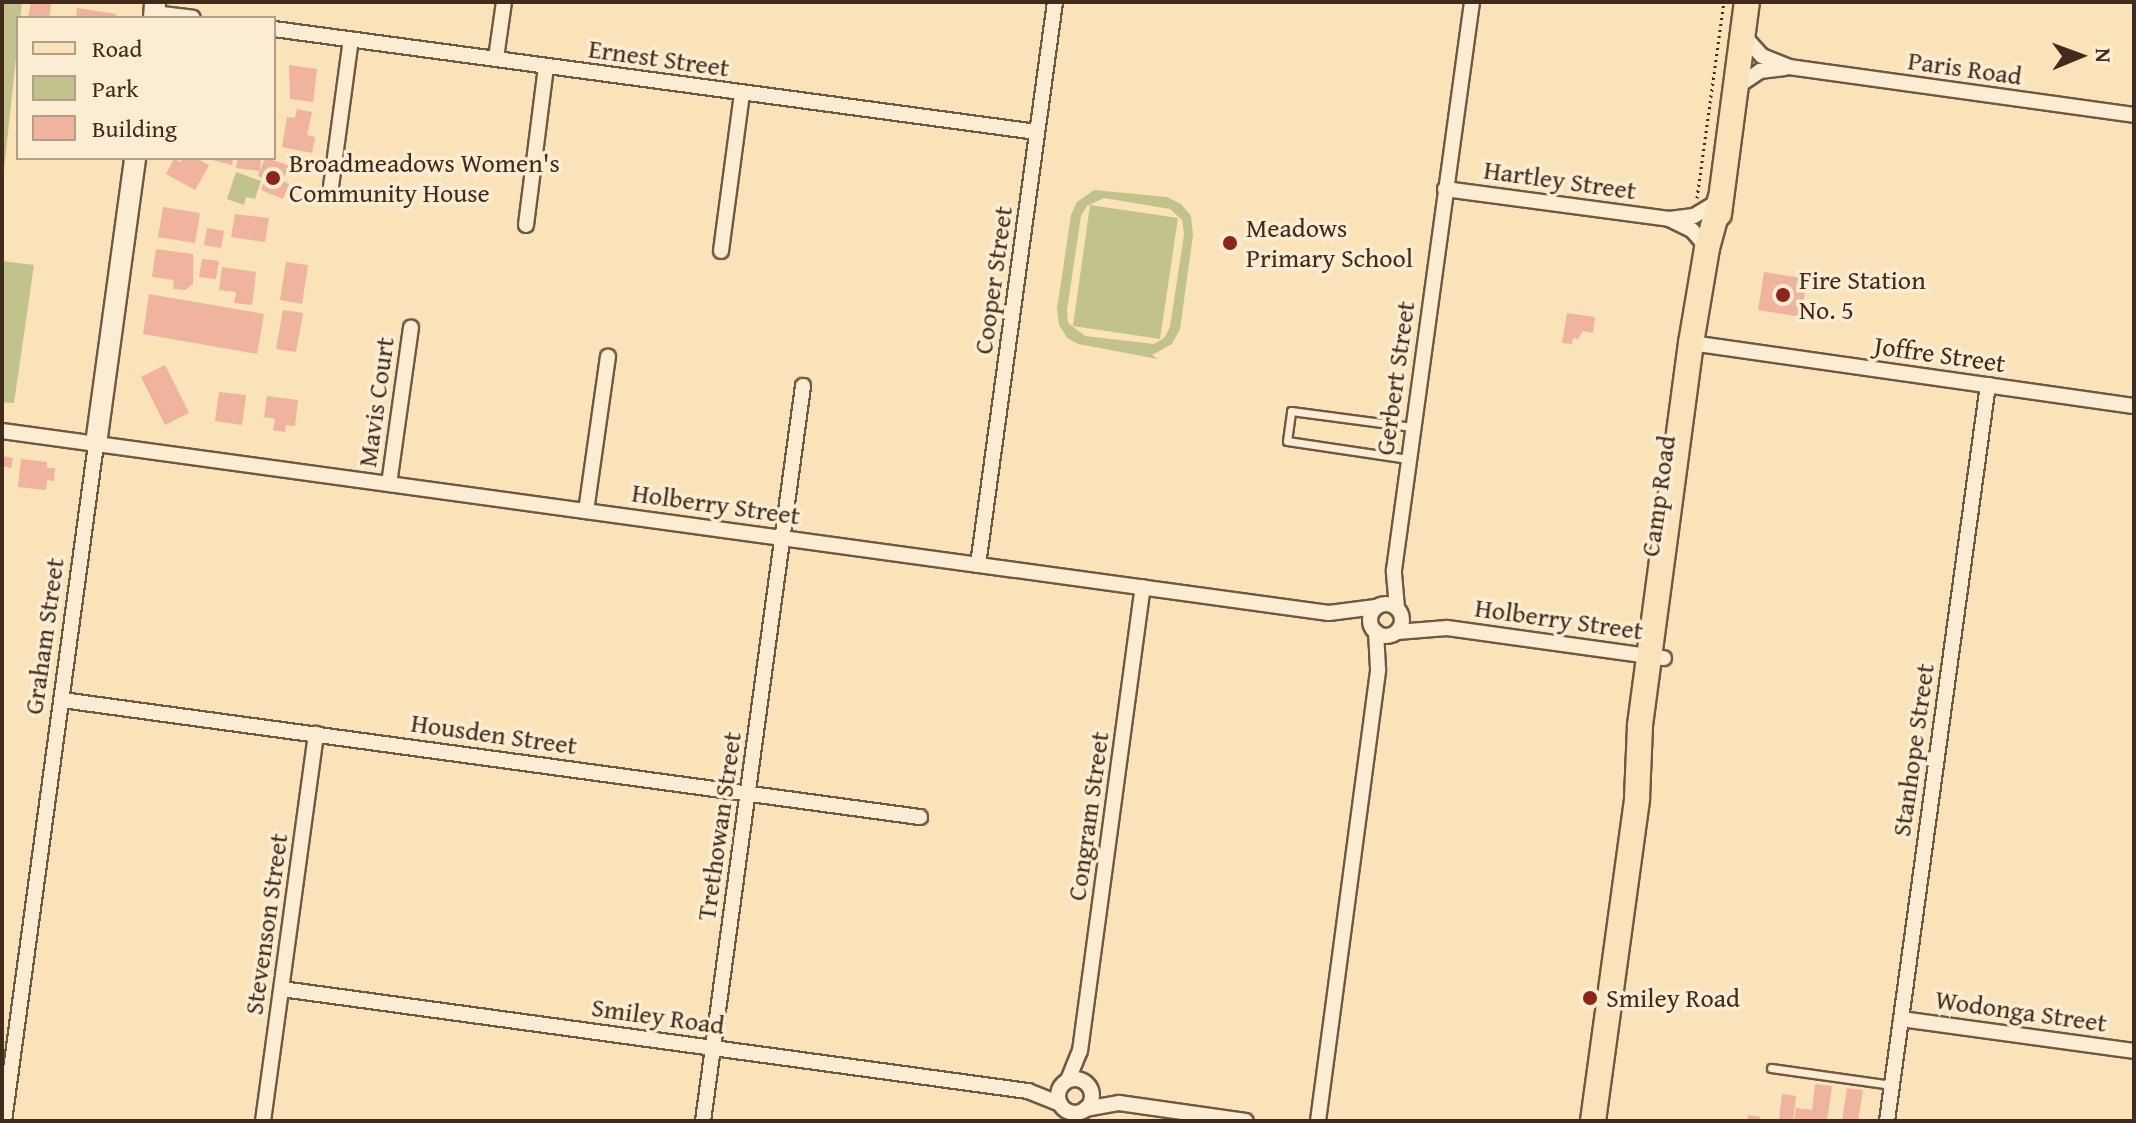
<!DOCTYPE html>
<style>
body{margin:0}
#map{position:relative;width:2136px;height:1123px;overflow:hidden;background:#fae3b9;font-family:"Gentium Book Plus",serif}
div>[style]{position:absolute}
.green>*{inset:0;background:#c2c28c}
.building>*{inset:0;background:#efb39e}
.path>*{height:3px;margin-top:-1.5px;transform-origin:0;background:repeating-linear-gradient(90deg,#422a1d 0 2px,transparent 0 6px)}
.roads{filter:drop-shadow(2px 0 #705844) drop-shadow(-2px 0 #705844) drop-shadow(0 2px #705844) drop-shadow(0 -2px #705844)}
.lane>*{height:7px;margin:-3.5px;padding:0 3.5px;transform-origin:3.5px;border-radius:3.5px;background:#fcedd2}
.street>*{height:14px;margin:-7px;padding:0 7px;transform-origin:7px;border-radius:7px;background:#fcedd2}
.street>.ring{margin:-7px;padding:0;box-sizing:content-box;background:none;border:14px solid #fcedd2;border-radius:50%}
.secondary>*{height:20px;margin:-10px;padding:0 10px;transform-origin:10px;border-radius:10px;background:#fcedd2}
.primary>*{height:24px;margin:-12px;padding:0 12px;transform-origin:12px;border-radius:12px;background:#fae3b9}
.dots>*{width:22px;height:22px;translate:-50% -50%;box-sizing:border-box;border:4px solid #fcedd2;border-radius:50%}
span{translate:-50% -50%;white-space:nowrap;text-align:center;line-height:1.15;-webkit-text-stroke:7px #fcedd2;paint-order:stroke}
.street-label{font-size:26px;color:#422a1d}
.poi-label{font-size:26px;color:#422a1d}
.left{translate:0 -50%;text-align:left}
.frame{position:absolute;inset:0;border:4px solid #422a1d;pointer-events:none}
.legend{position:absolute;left:16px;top:16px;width:260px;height:144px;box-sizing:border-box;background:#fcedd2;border:2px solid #b29f8a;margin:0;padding:10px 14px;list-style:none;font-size:24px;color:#422a1d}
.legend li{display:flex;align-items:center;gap:16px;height:40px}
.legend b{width:40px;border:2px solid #b29f8a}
.north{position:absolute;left:2040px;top:16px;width:80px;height:80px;-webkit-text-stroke:6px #fcedd2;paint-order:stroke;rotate:89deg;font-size:22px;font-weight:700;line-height:32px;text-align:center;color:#422a1d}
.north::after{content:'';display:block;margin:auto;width:28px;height:36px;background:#422a1d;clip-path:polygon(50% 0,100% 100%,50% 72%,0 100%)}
</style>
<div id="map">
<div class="green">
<i style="clip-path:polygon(2px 2px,22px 2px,2px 188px)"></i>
<i style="clip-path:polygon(236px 172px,261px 181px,255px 199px,246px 197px,244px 205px,227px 199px)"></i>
<i style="clip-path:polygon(evenodd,1094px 190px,1167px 197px,1181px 204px,1191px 216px,1193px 235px,1180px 329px,1172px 344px,1152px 355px,1158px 359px,1078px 344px,1067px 338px,1059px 325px,1057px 309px,1071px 215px,1077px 202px,1094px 190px,1104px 198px,1170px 209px,1182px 220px,1184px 234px,1170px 327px,1164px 338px,1154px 344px,1085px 336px,1068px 323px,1067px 310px,1081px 216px,1087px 206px,1104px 198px)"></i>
<i style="clip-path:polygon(1090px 205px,1178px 218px,1160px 339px,1073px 326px)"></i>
<i style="clip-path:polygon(2px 261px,34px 265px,14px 403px,2px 402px)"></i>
</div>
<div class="building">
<i style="clip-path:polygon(31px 2px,51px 4px,49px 18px,28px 18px)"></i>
<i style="clip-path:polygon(77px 8px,116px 14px,115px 18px,76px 18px)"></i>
<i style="clip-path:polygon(289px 65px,317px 69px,313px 102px,290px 99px)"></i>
<i style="clip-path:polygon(297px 109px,312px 112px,307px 135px,315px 137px,312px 153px,282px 147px,287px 117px,295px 118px)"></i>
<i style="clip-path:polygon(183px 158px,196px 158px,209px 165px,195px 190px,166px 174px,174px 159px,180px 162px)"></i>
<i style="clip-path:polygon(204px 158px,233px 158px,232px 165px)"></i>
<i style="clip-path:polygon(238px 158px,261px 158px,260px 171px,236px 168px)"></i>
<i style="clip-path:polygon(265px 158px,289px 165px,283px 181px,289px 184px,283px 199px,261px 190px,265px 179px,258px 176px)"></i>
<i style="clip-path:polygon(163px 207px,200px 213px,195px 243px,158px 237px)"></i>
<i style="clip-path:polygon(235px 214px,269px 218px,265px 242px,231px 237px)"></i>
<i style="clip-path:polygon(207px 228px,224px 231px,221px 248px,204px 245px)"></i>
<i style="clip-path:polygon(156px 249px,193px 254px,193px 284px,185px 290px,173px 289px,174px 280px,152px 277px)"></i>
<i style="clip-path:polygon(202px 259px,219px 261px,216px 279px,199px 277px)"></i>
<i style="clip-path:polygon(286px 262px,308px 265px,302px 304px,280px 300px)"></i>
<i style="clip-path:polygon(222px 267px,256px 272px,252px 305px,234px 303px,236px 292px,219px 290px)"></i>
<i style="clip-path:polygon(1764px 272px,1807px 279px,1801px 317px,1758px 310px)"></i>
<i style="clip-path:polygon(149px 294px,264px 314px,257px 354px,143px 334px)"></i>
<i style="clip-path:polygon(283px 310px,303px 313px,296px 352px,276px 349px)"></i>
<i style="clip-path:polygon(1567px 313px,1595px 317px,1593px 333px,1583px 331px,1578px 339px,1573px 338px,1572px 344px,1562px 343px)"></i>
<i style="clip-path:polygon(165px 365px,189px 413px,165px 425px,141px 377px)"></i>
<i style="clip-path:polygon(219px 392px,246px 395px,242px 425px,215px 421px)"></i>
<i style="clip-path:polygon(267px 396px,298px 400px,295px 426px,286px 425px,285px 432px,273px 430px,275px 419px,264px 417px)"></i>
<i style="clip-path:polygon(2px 456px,13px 458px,11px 468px,2px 466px)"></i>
<i style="clip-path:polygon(21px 459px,47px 462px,47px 468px,55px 468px,54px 481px,47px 480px,46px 490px,18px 487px)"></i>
<i style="clip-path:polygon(1815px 1084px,1832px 1086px,1827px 1121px,1794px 1121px,1796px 1108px,1812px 1110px)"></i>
<i style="clip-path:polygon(1847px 1088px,1863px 1090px,1858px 1121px,1842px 1121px)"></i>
<i style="clip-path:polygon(1782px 1094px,1796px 1096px,1793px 1121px,1779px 1121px)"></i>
<i style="clip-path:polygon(1748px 1115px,1760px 1117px,1759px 1121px,1747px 1121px)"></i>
</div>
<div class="path">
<i style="left:1697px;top:198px;width:198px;rotate:-82.2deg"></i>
</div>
<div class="roads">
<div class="lane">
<i style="left:1408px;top:459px;width:122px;rotate:-171.5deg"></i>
<i style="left:1287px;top:441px;width:30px;rotate:-82deg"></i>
<i style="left:1291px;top:411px;width:122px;rotate:7.5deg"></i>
<i style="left:1771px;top:1068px;width:122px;rotate:8deg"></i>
</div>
<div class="street">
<i style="left:154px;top:13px;width:39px;rotate:7deg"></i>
<i style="left:274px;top:29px;width:770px;rotate:7.69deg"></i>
<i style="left:1743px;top:35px;width:28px;rotate:48deg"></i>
<i style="left:1762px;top:56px;width:29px;rotate:22deg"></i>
<i style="left:1789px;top:67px;width:348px;rotate:7.9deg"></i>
<i style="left:496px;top:58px;width:57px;rotate:-81.9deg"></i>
<i style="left:1735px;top:88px;width:30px;rotate:-34deg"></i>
<i style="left:1760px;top:71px;width:25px;rotate:-7deg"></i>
<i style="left:1445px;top:189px;width:226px;rotate:7.6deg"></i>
<i style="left:1669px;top:219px;width:25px;rotate:-7deg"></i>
<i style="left:1694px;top:216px;width:29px;rotate:-31deg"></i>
<i style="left:330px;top:194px;width:156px;rotate:-82.3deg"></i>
<i style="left:1669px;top:219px;width:25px;rotate:26deg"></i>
<i style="left:1692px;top:230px;width:23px;rotate:50deg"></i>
<i style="left:526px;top:225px;width:159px;rotate:-82.8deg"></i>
<i style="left:721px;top:251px;width:159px;rotate:-82.4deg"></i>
<i style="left:1691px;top:343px;width:447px;rotate:8.1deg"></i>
<i style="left:2px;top:431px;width:1339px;rotate:7.81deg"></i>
<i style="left:1329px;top:613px;width:47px;rotate:-7.3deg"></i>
<i style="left:389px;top:484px;width:158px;rotate:-82deg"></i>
<i style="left:586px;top:511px;width:156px;rotate:-81.9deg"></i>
<i style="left:978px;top:565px;width:568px;rotate:-82.21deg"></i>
<i class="ring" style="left:1370px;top:604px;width:18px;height:18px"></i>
<i style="left:1397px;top:608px;width:38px;rotate:-95deg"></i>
<i style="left:1394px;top:570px;width:573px;rotate:-82.18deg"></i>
<i style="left:1397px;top:632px;width:50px;rotate:-4.6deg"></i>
<i style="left:1447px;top:628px;width:219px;rotate:7.9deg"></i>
<i style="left:62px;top:700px;width:866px;rotate:7.77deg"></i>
<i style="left:282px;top:989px;width:753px;rotate:7.79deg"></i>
<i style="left:1028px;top:1091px;width:35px;rotate:22deg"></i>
<i style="left:1901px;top:1019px;width:235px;rotate:7.8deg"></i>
<i class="ring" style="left:1058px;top:1079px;width:20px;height:20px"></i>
<i style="left:1068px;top:1080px;width:31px;rotate:-68deg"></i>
<i style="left:1080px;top:1051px;width:468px;rotate:-82.3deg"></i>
<i style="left:1085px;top:1109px;width:35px;rotate:-10deg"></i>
<i style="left:1119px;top:1103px;width:128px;rotate:8.1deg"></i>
<i style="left:4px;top:1121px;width:683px;rotate:-82.26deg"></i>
<i style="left:263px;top:1121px;width:391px;rotate:-82.2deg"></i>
<i style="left:703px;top:1121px;width:742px;rotate:-82.25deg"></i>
<i style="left:1318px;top:1121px;width:456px;rotate:-82.4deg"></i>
<i style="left:1378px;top:669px;width:37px;rotate:-93deg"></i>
<i style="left:1887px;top:1121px;width:743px;rotate:-82.19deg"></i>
</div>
<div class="secondary">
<i style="left:154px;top:18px;width:16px;rotate:-86deg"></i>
<i style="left:96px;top:444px;width:289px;rotate:-82.2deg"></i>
</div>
<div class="primary">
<i style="left:1719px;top:214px;width:214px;rotate:-82.5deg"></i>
<i style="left:1593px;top:1121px;width:326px;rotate:-82.2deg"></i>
<i style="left:1637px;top:798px;width:73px;rotate:-87.6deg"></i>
<i style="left:1640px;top:725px;width:385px;rotate:-82.4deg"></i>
<i style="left:1691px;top:343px;width:96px;rotate:-80.4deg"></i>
<i style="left:1707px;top:248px;width:50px;rotate:-74.8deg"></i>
</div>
</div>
<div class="dots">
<i style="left:273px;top:178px;background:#8f2418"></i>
<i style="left:1230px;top:243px;background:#8f2418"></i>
<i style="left:1783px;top:295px;background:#8f2418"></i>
<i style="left:1590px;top:998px;background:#8f2418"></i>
</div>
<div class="street-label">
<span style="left:659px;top:58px;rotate:8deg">Ernest Street</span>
<span style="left:1965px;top:68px;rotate:8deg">Paris Road</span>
<span style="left:1560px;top:180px;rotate:8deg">Hartley Street</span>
<span style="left:993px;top:280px;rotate:-82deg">Cooper Street</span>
<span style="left:1940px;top:354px;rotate:8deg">Joffre Street</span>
<span style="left:1395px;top:378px;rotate:-82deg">Gerbert Street</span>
<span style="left:376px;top:402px;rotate:-82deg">Mavis Court</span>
<span style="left:1658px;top:496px;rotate:-82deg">Camp Road</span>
<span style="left:716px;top:504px;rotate:8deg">Holberry Street</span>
<span style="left:1559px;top:619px;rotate:8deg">Holberry Street</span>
<span style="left:44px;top:636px;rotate:-82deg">Graham Street</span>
<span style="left:494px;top:734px;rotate:8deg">Housden Street</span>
<span style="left:1913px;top:750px;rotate:-82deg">Stanhope Street</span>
<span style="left:1088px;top:816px;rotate:-82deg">Congram Street</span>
<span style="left:719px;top:826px;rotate:-82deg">Trethowan Street</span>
<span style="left:266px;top:924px;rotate:-82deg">Stevenson Street</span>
<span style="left:2021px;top:1011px;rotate:8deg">Wodonga Street</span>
<span style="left:658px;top:1016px;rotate:8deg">Smiley Road</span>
</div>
<div class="poi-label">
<span class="left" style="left:289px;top:178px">Broadmeadows Women's<br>Community House</span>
<span class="left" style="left:1246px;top:243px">Meadows<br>Primary School</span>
<span class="left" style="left:1799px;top:295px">Fire Station<br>No. 5</span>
<span class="left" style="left:1606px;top:998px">Smiley Road</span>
</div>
<div class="frame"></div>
<ul class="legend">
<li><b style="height:10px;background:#fae3b9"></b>Road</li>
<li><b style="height:22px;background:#c2c28c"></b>Park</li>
<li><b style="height:22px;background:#efb39e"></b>Building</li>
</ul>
<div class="north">N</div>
</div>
